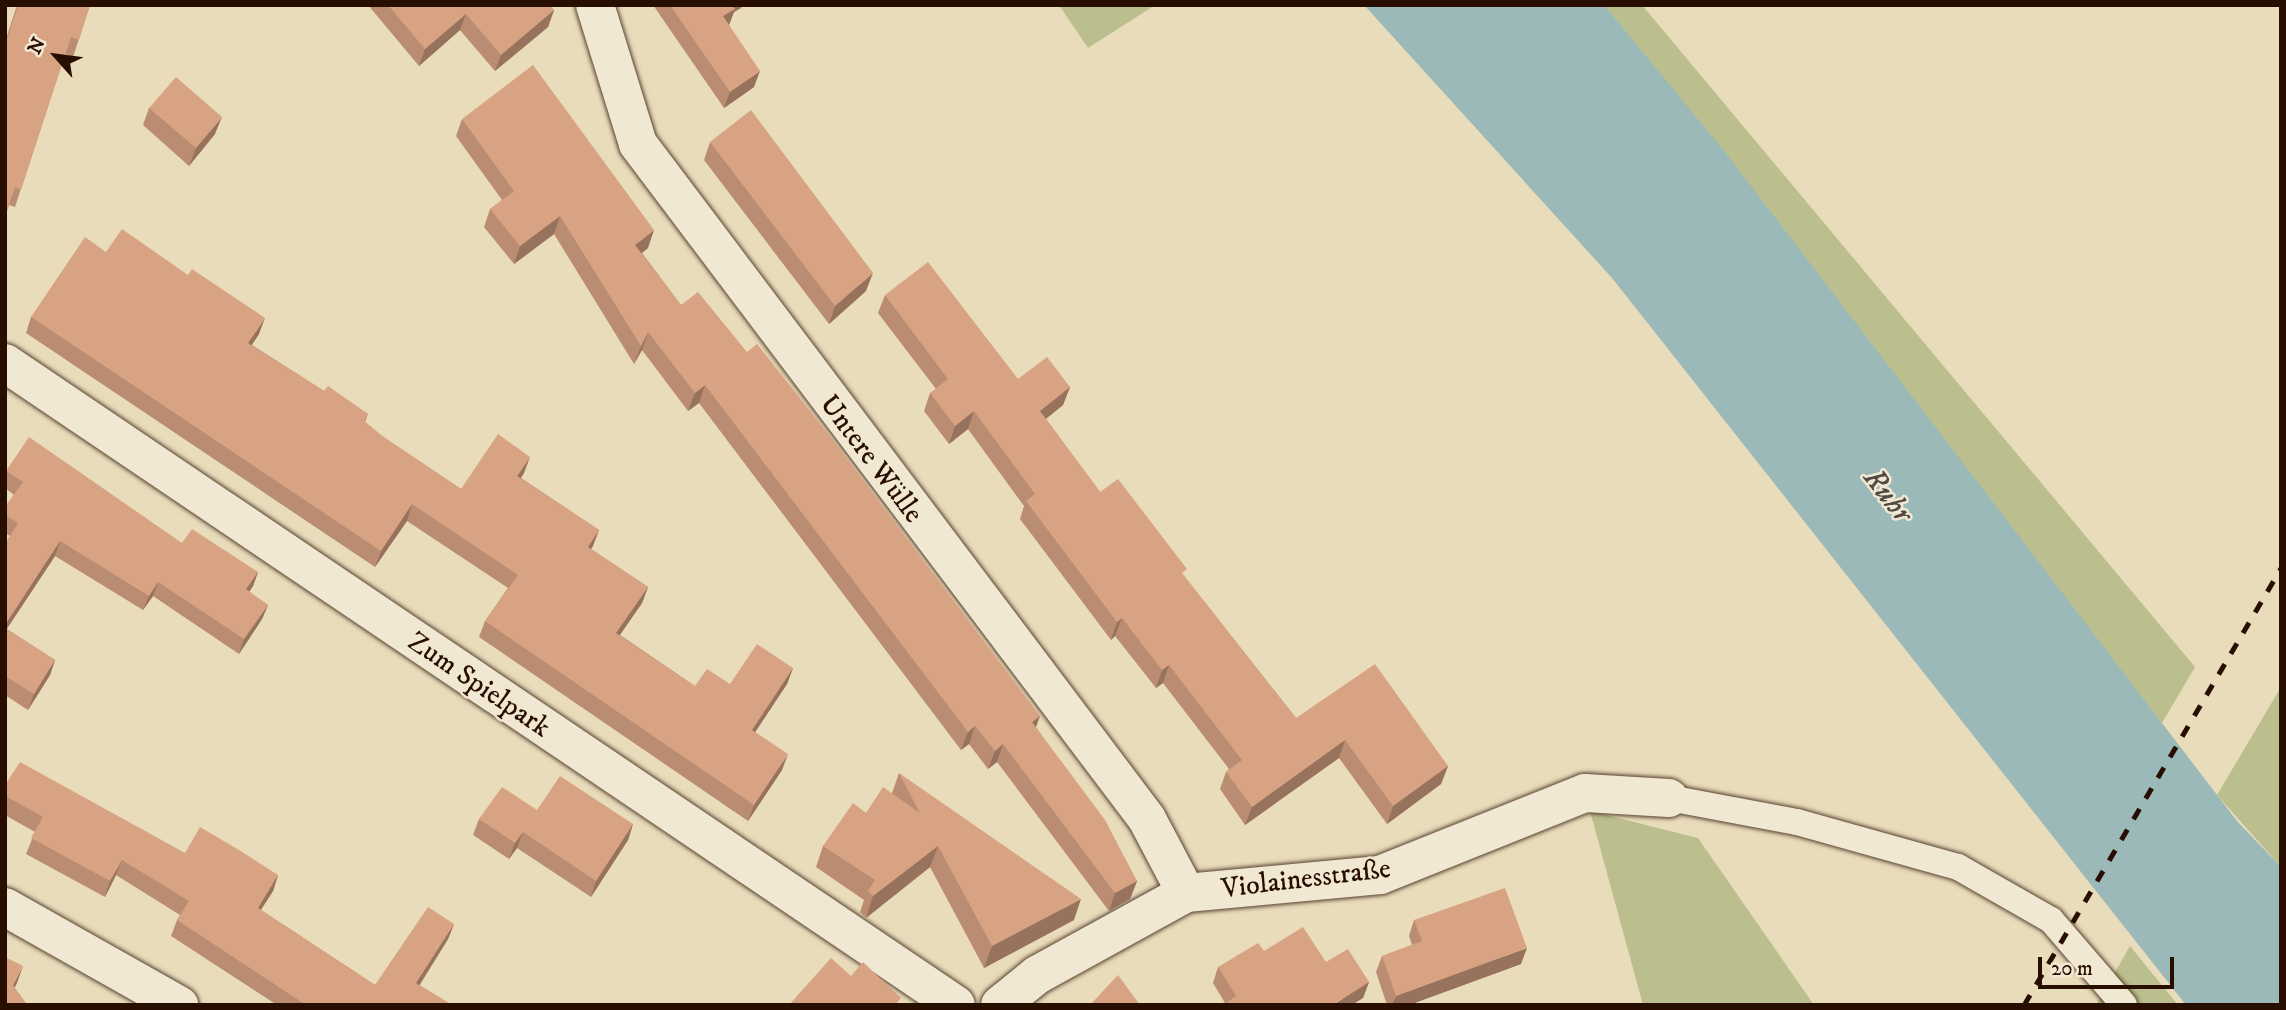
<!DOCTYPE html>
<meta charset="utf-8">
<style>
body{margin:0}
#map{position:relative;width:2286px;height:1010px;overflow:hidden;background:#e9dcbb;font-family:"IM FELL DW Pica",serif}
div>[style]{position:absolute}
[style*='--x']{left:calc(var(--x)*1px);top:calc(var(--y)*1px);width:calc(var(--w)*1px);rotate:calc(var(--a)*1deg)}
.green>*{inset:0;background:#bbbf8d}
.water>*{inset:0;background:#9cb9ba}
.roads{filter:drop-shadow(0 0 2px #584230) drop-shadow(0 0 2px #584230)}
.lane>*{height:26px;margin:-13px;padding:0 13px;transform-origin:13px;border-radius:13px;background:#f1e8d3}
.street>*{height:38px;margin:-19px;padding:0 19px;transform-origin:19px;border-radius:19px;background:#f1e8d3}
.rail>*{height:5px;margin-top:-2.5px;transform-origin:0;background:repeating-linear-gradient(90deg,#280e01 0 12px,transparent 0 24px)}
.wall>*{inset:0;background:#ba8c71}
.shaded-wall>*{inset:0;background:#97725c}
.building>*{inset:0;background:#d8a383}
span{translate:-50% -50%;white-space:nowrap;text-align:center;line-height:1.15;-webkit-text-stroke:5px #f1e8d3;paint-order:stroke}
.street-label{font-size:28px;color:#280e01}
.water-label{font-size:30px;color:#514a42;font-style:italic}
.frame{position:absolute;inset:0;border:7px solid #280e01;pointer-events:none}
.north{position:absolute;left:21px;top:21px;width:70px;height:70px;-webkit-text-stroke:5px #f1e8d3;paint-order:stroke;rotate:298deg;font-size:19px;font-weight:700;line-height:28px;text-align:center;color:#280e01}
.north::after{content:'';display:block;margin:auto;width:24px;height:32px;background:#280e01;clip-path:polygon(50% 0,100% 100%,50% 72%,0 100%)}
.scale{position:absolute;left:2038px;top:957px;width:136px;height:32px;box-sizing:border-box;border:4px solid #280e01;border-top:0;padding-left:9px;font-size:21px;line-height:24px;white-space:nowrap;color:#280e01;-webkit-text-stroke:5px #f1e8d3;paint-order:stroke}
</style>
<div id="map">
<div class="green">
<div style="clip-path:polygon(1059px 5px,1151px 5px,1152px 7px,1088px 48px)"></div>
<div style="clip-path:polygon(1604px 5px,1642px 5px,2195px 667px,2162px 723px)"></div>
<div style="clip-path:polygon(2281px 687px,2281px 867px,2217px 795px)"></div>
<div style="clip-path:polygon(1590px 811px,1698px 838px,1814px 1005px,1643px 1005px)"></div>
<div style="clip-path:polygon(2130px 946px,2178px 1005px,2096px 1005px)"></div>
</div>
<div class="water">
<div style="clip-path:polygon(1364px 5px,1604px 5px,1725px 152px,2237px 821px,2281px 867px,2281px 1005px,2186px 1005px,1612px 278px)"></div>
</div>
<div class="roads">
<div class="lane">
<div style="--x:1669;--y:798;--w:130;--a:10.6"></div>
<div style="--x:1797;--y:822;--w:167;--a:15.6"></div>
<div style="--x:1958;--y:867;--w:107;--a:29.7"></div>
<div style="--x:2051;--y:920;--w:112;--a:49.3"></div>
</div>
<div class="street">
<div style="--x:595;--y:5;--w:145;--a:72.8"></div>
<div style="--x:638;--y:144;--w:845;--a:52.98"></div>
<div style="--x:1147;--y:819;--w:84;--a:62.2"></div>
<div style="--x:5;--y:363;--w:1147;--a:34.02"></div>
<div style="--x:5;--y:907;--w:200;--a:29.4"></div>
<div style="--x:1000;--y:1005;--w:48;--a:-39"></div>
<div style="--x:1037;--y:975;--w:170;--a:-28.8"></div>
<div style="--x:1186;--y:893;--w:195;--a:-5.3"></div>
<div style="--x:1380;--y:875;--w:221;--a:-21.8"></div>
<div style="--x:1585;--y:793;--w:84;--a:3.4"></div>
</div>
</div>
<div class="rail">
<div style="--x:2024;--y:1005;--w:507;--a:-59.54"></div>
</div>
<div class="wall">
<div style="clip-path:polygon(17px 5px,90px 5px,73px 57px,65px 54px,15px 207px,9px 205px,5px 217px,5px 42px)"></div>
<div style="clip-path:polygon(368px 5px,550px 5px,554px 10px,548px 27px,495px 71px,460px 30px,419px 66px)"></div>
<div style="clip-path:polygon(653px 5px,742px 5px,741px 8px,734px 12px,729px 25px,754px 87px,724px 108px)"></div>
<div style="clip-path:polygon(149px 108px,215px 134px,189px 166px,143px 125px)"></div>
<div style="clip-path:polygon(462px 119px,648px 248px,642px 253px,681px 305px,1040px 716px,1036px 727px,1137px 881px,1130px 899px,1109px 911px,997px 762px,988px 769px,969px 744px,961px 750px,699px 403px,688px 411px,642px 350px,634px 364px,554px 234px,514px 264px,484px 227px,490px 209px,502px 200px,456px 136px)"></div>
<div style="clip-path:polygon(710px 142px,866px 291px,829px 324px,704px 160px)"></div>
<div style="clip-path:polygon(106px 252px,259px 334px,252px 345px,324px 391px,368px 414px,365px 422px,382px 436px,461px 489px,524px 473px,521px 478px,599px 530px,591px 549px,648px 587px,642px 603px,620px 635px,695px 686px,730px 684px,793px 668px,787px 684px,755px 732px,782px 770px,748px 821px,479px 637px,485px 621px,508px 588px,407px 521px,375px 567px,26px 333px,31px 317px)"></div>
<div style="clip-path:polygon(885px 295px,1018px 379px,1070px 387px,1063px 405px,1046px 419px,1100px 492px,1184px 576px,1296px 718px,1448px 766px,1441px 784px,1387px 824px,1339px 758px,1245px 825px,1220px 789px,1226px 772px,1229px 769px,1163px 683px,1156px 688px,1115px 636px,1111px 640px,1020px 519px,1024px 506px,968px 429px,949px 444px,924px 411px,930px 393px,936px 389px,878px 313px)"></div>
<div style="clip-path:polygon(6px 471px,182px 543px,258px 572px,253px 586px,249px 592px,268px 605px,262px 619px,239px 654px,153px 596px,143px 610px,55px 556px,7px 629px,55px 660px,50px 675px,28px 710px,5px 695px,5px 544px,10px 536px,5px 533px,5px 507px,14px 495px,5px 488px,5px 474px)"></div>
<div style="clip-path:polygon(899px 773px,1074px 920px,984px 968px,930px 867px,866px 918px,860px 912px,864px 900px,816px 867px,823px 846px,892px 793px)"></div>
<div style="clip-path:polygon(5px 785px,185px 853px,278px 875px,273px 891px,261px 910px,375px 985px,454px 924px,448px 939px,419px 985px,452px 1005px,277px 1005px,171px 936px,177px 920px,180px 915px,116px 875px,105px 897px,26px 854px,35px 832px,5px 815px)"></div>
<div style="clip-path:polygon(537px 810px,633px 824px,628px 840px,591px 897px,517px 848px,509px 859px,473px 835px,479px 819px)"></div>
<div style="clip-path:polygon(1414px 920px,1521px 964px,1409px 1005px,1387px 1005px,1376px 972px,1382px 956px,1412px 945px,1409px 936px)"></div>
<div style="clip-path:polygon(1264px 951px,1326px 962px,1369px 982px,1363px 998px,1225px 1003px,1213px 983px,1218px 967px)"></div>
</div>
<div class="shaded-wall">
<div style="clip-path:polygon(729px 5px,742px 5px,741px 8px,734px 12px,729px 25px,717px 32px,723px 16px)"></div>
<div style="clip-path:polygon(554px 10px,548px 27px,495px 71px,501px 55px)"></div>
<div style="clip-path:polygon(466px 14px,460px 30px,419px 66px,425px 49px)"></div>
<div style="clip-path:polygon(760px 71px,754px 87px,724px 108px,730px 92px)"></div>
<div style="clip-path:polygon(222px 117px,215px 134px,189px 166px,196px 148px)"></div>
<div style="clip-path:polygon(560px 216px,554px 234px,514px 264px,520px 246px)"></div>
<div style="clip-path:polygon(654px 230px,648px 248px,629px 263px,635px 245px)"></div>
<div style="clip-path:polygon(873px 273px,866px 291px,829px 324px,835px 306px)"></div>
<div style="clip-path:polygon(265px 318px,259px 334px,242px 359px,248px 343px)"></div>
<div style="clip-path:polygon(648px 332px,642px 350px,634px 364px,641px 346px)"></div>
<div style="clip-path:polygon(705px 385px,699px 403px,688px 411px,695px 393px)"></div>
<div style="clip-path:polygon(1070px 387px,1063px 405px,1033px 429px,1040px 411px)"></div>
<div style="clip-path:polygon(974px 411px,968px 429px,949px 444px,955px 426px)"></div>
<div style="clip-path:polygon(530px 457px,524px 473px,511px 492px,517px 476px)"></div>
<div style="clip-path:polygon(412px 504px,407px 521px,375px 567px,381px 551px)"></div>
<div style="clip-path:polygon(599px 530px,593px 546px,582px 563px,588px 547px)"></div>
<div style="clip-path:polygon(60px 541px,55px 556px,5px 631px,5px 625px)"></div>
<div style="clip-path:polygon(258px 572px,253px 586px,241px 604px,246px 589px)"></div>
<div style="clip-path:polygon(158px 582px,153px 596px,143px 610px,149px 596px)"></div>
<div style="clip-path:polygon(648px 587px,642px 603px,610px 649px,616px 633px)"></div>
<div style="clip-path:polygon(268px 605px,262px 619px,239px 654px,244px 639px)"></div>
<div style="clip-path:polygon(1122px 618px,1115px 636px,1111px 640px,1117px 622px)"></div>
<div style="clip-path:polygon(55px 660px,50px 675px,28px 710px,34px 694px)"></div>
<div style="clip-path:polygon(1169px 665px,1163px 683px,1156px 688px,1162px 670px)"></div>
<div style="clip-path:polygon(793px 668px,787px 684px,746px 746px,752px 730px)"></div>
<div style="clip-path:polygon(1040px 716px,1033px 734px,1032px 722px)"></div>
<div style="clip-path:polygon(975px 726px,969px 744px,961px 750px,968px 732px)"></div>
<div style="clip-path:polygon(1345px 740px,1339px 758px,1245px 825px,1252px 807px)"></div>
<div style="clip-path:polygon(1003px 744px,997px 762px,988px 769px,995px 751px)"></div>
<div style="clip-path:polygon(788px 754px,782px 770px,748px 821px,754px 805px)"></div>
<div style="clip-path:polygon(1448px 766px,1441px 784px,1387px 824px,1393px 806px)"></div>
<div style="clip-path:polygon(633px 824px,628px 840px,591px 897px,596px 881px)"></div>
<div style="clip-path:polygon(523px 832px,517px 848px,509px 859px,515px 843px)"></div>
<div style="clip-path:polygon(938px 846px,930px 867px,866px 918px,873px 896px)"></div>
<div style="clip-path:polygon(122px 860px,116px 875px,105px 897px,110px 881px)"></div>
<div style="clip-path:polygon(278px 875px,273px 891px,252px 923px,258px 908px)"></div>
<div style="clip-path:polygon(1137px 881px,1130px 899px,1109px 911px,1115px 893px)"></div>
<div style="clip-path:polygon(1081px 899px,1074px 920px,984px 968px,992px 946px)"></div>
<div style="clip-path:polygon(454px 924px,448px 939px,411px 999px,416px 983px)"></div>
<div style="clip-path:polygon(1527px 948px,1521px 964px,1409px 1005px,1392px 1005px,1396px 996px)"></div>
<div style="clip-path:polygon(23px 966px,17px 983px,7px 1003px,13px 985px)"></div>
<div style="clip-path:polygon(1369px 982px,1363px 998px,1352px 1005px,1333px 1005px)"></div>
</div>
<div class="building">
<div style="clip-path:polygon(18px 5px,90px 5px,79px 40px,71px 37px,21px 190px,15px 187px,5px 217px,5px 45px)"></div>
<div style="clip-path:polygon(388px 5px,550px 5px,554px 10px,501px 55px,466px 14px,425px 49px)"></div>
<div style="clip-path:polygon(670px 5px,732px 5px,735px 9px,723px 16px,760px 71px,730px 92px)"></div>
<div style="clip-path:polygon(533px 65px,654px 230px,635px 245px,681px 305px,698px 292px,747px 352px,757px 344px,833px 440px,1040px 716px,1032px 722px,1105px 820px,1137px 881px,1115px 893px,1003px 744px,995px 751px,975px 726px,968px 732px,705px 385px,695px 393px,648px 332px,641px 346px,560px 216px,520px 246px,490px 209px,514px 191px,462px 119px)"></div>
<div style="clip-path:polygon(176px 77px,222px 117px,196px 148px,149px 108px)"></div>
<div style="clip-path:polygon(751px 110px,873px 273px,835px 306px,710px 142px)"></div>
<div style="clip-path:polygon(122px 229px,188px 275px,192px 269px,265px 318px,248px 343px,324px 391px,328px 386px,368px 414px,364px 421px,382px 436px,461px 489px,498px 434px,530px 457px,517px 476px,599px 530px,588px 547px,648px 587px,616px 633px,695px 686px,707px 669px,730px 684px,757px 644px,793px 668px,752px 730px,788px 754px,754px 805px,485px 621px,518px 575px,412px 504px,381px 551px,31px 317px,85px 237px,106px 252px)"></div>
<div style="clip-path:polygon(928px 262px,1018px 379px,1047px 357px,1070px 387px,1040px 411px,1100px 492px,1118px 479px,1187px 569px,1182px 573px,1296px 718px,1375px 664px,1448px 766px,1393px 806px,1345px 740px,1252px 807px,1226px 772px,1242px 760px,1169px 665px,1162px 670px,1122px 618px,1117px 622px,1026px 501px,1035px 494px,974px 411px,955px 426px,930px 393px,948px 379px,885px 295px)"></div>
<div style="clip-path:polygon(29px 437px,182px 543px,192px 529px,258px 572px,246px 589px,268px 605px,244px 639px,158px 582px,149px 596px,60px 541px,5px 625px,5px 544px,18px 523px,5px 515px,5px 507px,23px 482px,6px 471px)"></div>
<div style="clip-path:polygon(5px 628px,55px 660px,34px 694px,5px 676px)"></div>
<div style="clip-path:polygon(20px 762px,185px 853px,200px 827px,239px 850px,278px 875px,258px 908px,375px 985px,428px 907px,454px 924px,416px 983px,452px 1005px,306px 1005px,177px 920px,189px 901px,122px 860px,110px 881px,31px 838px,43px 817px,5px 796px,5px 785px)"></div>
<div style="clip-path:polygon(899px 773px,1081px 899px,992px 946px,938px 846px,873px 896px,868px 891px,875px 880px,823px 846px,853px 803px,866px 813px,883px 787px,920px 813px)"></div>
<div style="clip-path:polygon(560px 776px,633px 824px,596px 881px,523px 832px,515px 843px,479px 819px,502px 787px,537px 810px)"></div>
<div style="clip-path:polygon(1505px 888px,1527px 948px,1396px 996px,1382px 956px,1422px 941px,1414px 920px)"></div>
<div style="clip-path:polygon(1303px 927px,1326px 962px,1348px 949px,1369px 982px,1333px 1005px,1223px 1005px,1236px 996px,1218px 967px,1258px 943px,1264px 951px)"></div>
<div style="clip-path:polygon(5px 957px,23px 966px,13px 985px,26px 1003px,21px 1005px,5px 1005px)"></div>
<div style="clip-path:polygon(831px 958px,851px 976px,863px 962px,901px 998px,895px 1005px,789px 1005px)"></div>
<div style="clip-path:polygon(1118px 975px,1140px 1005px,1090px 1005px)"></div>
</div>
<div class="street-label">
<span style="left:871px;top:459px;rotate:53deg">Untere Wülle</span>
<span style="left:479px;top:685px;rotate:34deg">Zum Spielpark</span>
<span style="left:1306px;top:879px;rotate:-7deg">Violainesstraße</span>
</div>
<div class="water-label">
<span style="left:1887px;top:496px;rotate:52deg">Ruhr</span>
</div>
<div class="frame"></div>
<div class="north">N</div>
<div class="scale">20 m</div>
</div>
